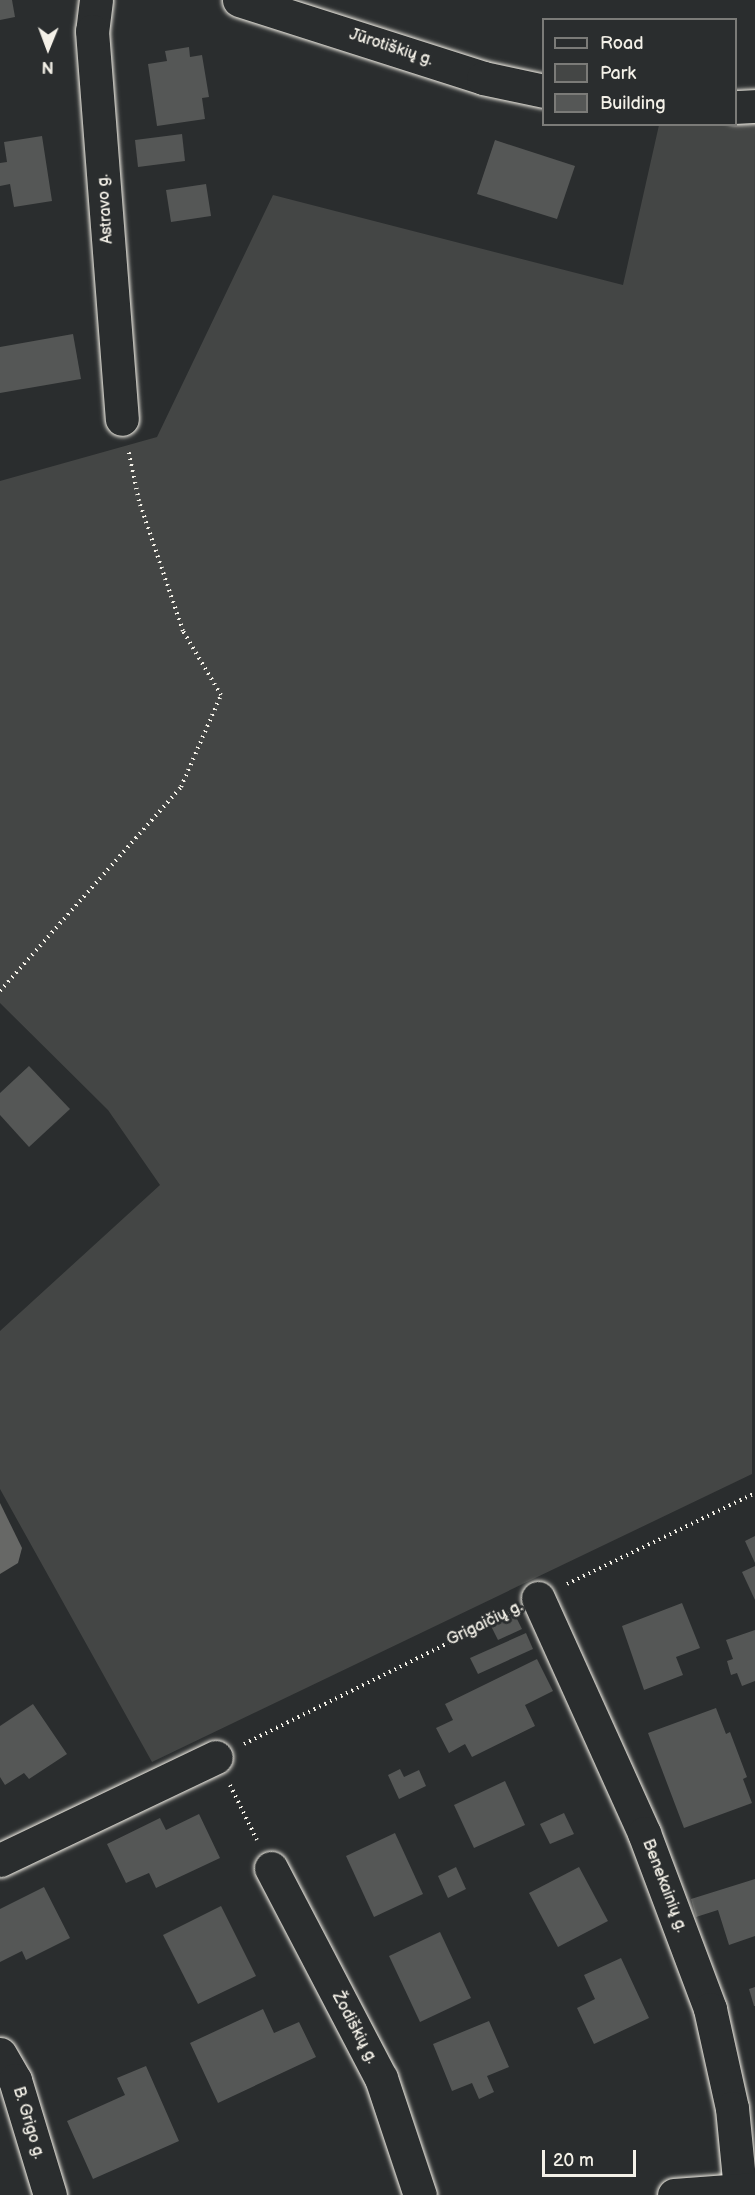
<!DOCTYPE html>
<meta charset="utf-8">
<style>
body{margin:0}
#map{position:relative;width:755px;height:2195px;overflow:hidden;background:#2a2d2e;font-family:"Balsamiq Sans",sans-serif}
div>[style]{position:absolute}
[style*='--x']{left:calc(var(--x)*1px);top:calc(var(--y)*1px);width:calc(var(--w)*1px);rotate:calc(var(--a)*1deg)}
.green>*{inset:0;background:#444645}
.water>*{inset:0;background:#676866}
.building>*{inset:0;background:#555756}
.path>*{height:4px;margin-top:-2px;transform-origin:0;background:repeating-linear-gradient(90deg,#f4f1e8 0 1.5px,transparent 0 6px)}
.roads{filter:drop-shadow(0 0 2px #f4f1e8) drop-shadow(0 0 2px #f4f1e8)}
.minor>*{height:33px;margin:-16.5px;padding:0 16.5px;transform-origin:16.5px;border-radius:16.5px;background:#2a2d2e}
span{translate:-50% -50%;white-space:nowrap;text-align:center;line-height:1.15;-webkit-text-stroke:6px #2a2d2e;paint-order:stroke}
.street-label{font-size:16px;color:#f4f1e8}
.legend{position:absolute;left:542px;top:18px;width:195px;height:108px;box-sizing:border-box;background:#2a2d2e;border:2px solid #7b7b78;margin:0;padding:8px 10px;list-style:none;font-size:18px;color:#f4f1e8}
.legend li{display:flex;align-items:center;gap:12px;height:30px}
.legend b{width:30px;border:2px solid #7b7b78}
.north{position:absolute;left:18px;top:18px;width:60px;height:60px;-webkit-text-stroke:4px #2a2d2e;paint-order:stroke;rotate:181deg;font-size:16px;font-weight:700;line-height:24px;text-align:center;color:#f4f1e8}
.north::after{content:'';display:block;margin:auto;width:21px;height:27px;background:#f4f1e8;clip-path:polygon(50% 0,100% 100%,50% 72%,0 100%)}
.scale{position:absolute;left:542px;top:2150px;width:94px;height:27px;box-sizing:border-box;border:3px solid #f4f1e8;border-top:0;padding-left:8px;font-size:18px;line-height:21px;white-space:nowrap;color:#f4f1e8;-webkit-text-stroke:4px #2a2d2e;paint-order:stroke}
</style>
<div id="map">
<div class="green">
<div style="clip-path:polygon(755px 122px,752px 1474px,152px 1762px,0 1489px,0 1331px,160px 1185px,108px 1110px,0 1003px,0 481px,157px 437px,273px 195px,623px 285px,659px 125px)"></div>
</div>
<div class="water">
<div style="clip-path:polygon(0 1503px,22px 1548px,18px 1563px,0 1574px)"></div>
</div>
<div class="building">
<div style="clip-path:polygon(0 0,12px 0,15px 17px,0 20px)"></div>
<div style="clip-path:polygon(189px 47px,190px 57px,202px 55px,209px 97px,202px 98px,205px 119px,157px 126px,148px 64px,167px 61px,165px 51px)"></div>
<div style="clip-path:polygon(182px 134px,185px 161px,138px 167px,135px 140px)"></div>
<div style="clip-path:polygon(42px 136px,52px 201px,14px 207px,10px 184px,0 186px,0 163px,7px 162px,4px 142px)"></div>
<div style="clip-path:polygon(495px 140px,575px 166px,557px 219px,477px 194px)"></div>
<div style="clip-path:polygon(206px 184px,211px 216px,171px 222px,166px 190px)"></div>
<div style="clip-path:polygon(73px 334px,81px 379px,0 393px,0 347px)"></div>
<div style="clip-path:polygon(29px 1066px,70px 1109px,29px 1147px,0 1115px,0 1093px)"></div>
<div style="clip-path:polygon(755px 1536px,755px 1563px,745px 1541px)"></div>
<div style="clip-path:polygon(755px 1566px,755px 1600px,742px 1572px)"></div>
<div style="clip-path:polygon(682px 1603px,700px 1648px,676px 1657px,683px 1675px,644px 1690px,622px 1626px)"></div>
<div style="clip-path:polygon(515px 1615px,522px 1629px,498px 1640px,491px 1626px)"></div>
<div style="clip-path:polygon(755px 1630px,755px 1681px,742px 1686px,737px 1673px,731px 1675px,727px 1661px,733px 1659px,726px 1640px)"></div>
<div style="clip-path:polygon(526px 1633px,533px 1649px,478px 1674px,470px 1658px)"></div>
<div style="clip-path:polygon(537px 1659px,553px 1691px,525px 1705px,535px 1726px,472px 1757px,465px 1744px,449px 1753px,436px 1728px,453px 1720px,445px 1704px)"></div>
<div style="clip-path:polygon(33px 1704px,67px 1754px,29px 1779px,24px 1773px,5px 1785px,0 1777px,0 1726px)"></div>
<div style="clip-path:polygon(716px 1708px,726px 1734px,730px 1732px,747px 1777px,743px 1779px,752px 1803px,684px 1828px,648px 1733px)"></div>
<div style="clip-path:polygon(400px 1769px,404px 1777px,419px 1770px,426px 1786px,399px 1799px,388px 1775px)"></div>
<div style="clip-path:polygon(505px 1781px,525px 1825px,474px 1848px,454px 1805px)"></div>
<div style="clip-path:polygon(564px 1813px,574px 1834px,550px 1844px,540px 1824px)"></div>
<div style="clip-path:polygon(199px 1814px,220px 1858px,156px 1888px,149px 1873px,126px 1883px,107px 1844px,160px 1818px,166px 1830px)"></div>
<div style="clip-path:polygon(395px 1833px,423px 1894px,374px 1917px,346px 1856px)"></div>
<div style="clip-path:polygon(456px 1867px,466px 1889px,448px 1898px,438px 1876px)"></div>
<div style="clip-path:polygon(579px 1867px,608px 1921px,558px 1947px,529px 1893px)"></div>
<div style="clip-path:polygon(755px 1879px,755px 1936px,729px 1945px,718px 1910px,696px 1917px,691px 1899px)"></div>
<div style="clip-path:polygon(44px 1887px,70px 1938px,26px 1960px,22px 1951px,0 1962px,0 1909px)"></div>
<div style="clip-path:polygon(221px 1906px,256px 1976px,198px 2004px,163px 1935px)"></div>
<div style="clip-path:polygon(440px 1932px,471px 1998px,420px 2022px,389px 1956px)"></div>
<div style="clip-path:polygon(621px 1958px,649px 2018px,594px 2044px,577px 2008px,595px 1999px,584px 1975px)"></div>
<div style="clip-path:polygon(755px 1987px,755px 2006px,754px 2006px,749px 1989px)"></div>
<div style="clip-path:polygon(263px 2009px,274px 2033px,299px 2022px,316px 2057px,218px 2103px,190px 2043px)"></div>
<div style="clip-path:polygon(489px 2021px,509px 2067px,487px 2076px,494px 2092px,479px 2099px,472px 2083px,452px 2091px,433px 2044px)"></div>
<div style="clip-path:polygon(146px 2066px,179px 2141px,93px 2179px,67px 2121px,125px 2095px,117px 2078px)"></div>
</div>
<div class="path">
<div style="--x:0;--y:991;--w:273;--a:-48.4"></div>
<div style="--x:181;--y:787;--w:100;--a:-66.5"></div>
<div style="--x:221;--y:695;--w:74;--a:-120.7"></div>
<div style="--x:183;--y:631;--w:137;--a:-108.7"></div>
<div style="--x:139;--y:501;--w:53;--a:-101.9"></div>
<div style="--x:567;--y:1584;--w:209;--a:-25.8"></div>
<div style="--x:244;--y:1744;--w:296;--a:-26.3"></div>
<div style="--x:230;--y:1785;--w:61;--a:63.9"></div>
</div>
<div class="roads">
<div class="minor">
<div style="--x:96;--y:0;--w:31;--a:97"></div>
<div style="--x:92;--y:31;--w:389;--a:85.6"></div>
<div style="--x:239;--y:0;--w:256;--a:17.7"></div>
<div style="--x:483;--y:78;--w:62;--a:12"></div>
<div style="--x:736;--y:107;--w:19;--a:-3"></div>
<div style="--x:538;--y:1598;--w:258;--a:65.7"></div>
<div style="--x:644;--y:1833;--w:188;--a:69.4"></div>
<div style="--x:710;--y:2009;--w:101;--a:77.5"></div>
<div style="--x:732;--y:2108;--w:82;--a:84.4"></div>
<div style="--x:0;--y:1860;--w:239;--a:-25.5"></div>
<div style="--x:271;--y:1868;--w:237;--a:62.4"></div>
<div style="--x:381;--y:2078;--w:123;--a:71.6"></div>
<div style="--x:0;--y:2054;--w:30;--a:60"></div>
<div style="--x:15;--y:2080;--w:120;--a:73.1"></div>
<div style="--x:674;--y:2195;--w:81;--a:-4.2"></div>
</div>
</div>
<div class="street-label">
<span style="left:391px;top:48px;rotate:18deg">Jūrotiškių g.</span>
<span style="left:106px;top:209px;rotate:-94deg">Astravo g.</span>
<span style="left:485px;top:1624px;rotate:-26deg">Grigaičių g.</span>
<span style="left:664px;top:1886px;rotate:69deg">Benekainių g.</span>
<span style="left:354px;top:2028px;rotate:62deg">Žodiškių g.</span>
<span style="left:28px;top:2123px;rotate:73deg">B. Grigo g.</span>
</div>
<ul class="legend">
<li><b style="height:8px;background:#2a2d2e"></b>Road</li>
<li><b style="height:16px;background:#444645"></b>Park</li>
<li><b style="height:16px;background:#555756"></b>Building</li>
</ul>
<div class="north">N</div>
<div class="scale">20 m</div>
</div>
